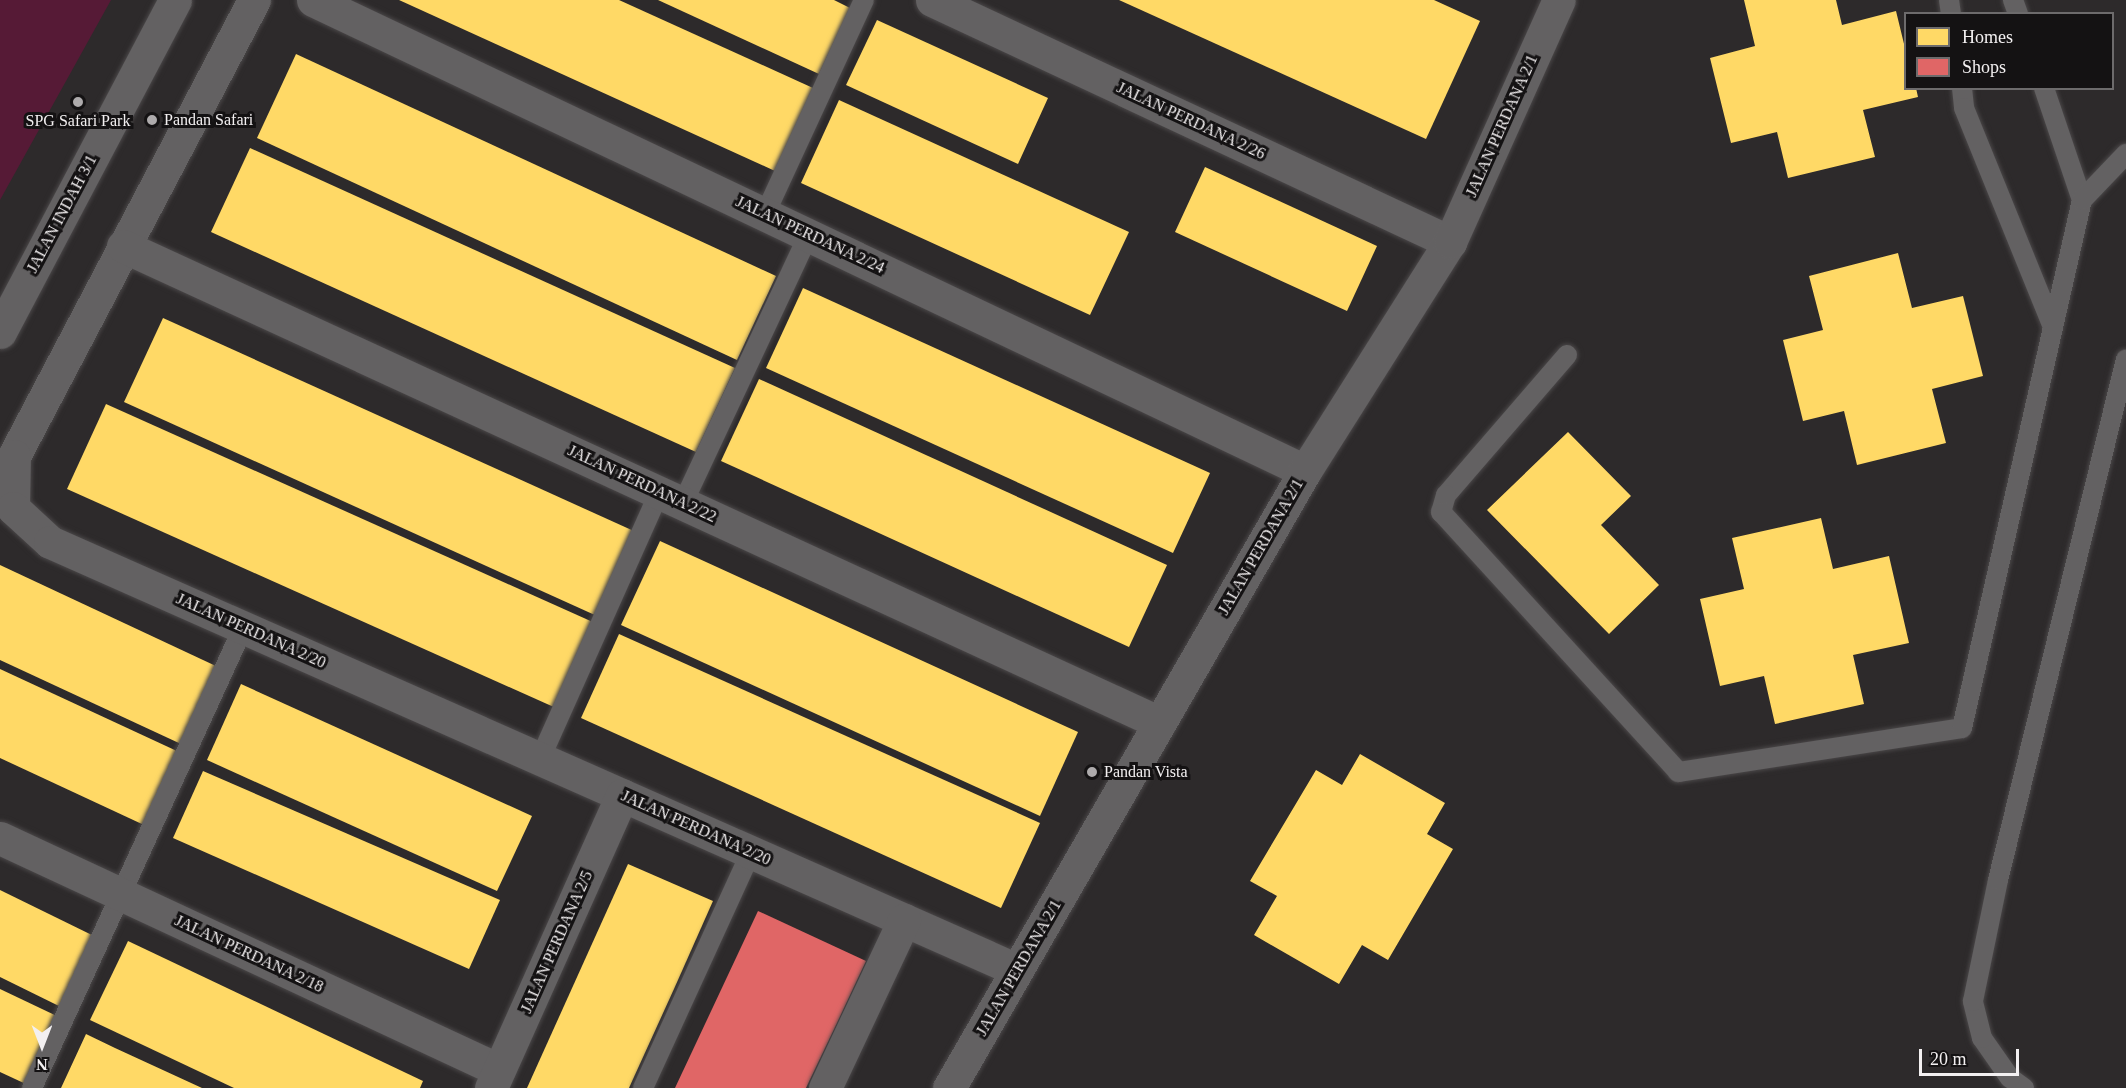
<!DOCTYPE html>
<style>
body{margin:0}
#map{position:relative;width:2126px;height:1088px;overflow:hidden;background:#2d2a2b;font-family:Georgia,serif}
div>[style]{position:absolute}
[style*='--x']{left:calc(var(--x)*1px);top:calc(var(--y)*1px);width:calc(var(--w)*1px);rotate:calc(var(--a)*1deg)}
.green>*{inset:0;background:#561a36}
.homes>*{inset:0;background:#ffd966}
.shops>*{inset:0;background:#e06666}
.roads{filter:drop-shadow(0 0 2px #4a4748) drop-shadow(0 0 2px #4a4748)}
.service>*{height:20px;margin:-10px;padding:0 10px;transform-origin:10px;border-radius:10px;background:#636162}
.minor>*{height:33px;margin:-16.5px;padding:0 16.5px;transform-origin:16.5px;border-radius:16.5px;background:#636162}
.tertiary>*{height:33px;margin:-16.5px;padding:0 16.5px;transform-origin:16.5px;border-radius:16.5px;background:#636162}
.dots>*{width:16px;height:16px;translate:-50% -50%;box-sizing:border-box;border:3px solid #141213;border-radius:50%}
span{translate:-50% -50%;white-space:nowrap;text-align:center;line-height:1.15;-webkit-text-stroke:6px #141213;paint-order:stroke}
.poi-label{font-size:16px;color:#f3f0f1}
.left{translate:0 -50%;text-align:left}
.street-label{font-size:16px;color:#f3f0f1}
.legend{position:absolute;left:1904px;top:12px;width:210px;height:78px;box-sizing:border-box;background:#141213;border:2px solid #6d6b6c;margin:0;padding:8px 10px;list-style:none;font-size:18px;color:#f3f0f1}
.legend li{display:flex;align-items:center;gap:12px;height:30px}
.legend b{width:30px;border:2px solid #6d6b6c}
.north{position:absolute;left:12px;top:1016px;width:60px;height:60px;-webkit-text-stroke:4px #141213;paint-order:stroke;rotate:180deg;font-size:16px;font-weight:700;line-height:24px;text-align:center;color:#f3f0f1}
.north::after{content:'';display:block;margin:auto;width:21px;height:27px;background:#f3f0f1;clip-path:polygon(50% 0,100% 100%,50% 72%,0 100%)}
.scale{position:absolute;left:1919px;top:1049px;width:100px;height:27px;box-sizing:border-box;border:3px solid #f3f0f1;border-top:0;padding-left:8px;font-size:18px;line-height:21px;white-space:nowrap;color:#f3f0f1;-webkit-text-stroke:4px #141213;paint-order:stroke}
</style>
<div id="map">
<div class="green">
<div style="clip-path:polygon(0 0,111px 0,0 200px)"></div>
</div>
<div class="homes">
<div style="clip-path:polygon(399px 0,619px 0,813px 88px,775px 171px)"></div>
<div style="clip-path:polygon(658px 0,834px 0,850px 8px,819px 74px)"></div>
<div style="clip-path:polygon(1119px 0,1434px 0,1480px 21px,1426px 139px)"></div>
<div style="clip-path:polygon(1744px 0,1836px 0,1842px 25px,1896px 11px,1905px 48px,1905px 88px,1916px 88px,1918px 97px,1863px 110px,1875px 157px,1788px 178px,1777px 132px,1731px 143px,1710px 58px,1755px 46px)"></div>
<div style="clip-path:polygon(877px 20px,1048px 98px,1018px 164px,846px 85px)"></div>
<div style="clip-path:polygon(296px 54px,776px 276px,737px 360px,257px 138px)"></div>
<div style="clip-path:polygon(839px 100px,1129px 232px,1090px 315px,801px 183px)"></div>
<div style="clip-path:polygon(250px 148px,735px 368px,696px 452px,211px 232px)"></div>
<div style="clip-path:polygon(1205px 167px,1377px 246px,1347px 311px,1175px 232px)"></div>
<div style="clip-path:polygon(1898px 253px,1912px 308px,1963px 296px,1983px 376px,1932px 389px,1946px 443px,1857px 465px,1844px 411px,1803px 421px,1783px 340px,1823px 330px,1809px 276px)"></div>
<div style="clip-path:polygon(803px 288px,1210px 473px,1173px 553px,766px 368px)"></div>
<div style="clip-path:polygon(163px 318px,636px 532px,597px 616px,124px 402px)"></div>
<div style="clip-path:polygon(759px 379px,1167px 565px,1129px 647px,721px 461px)"></div>
<div style="clip-path:polygon(106px 404px,595px 623px,556px 708px,67px 489px)"></div>
<div style="clip-path:polygon(1568px 432px,1631px 496px,1601px 525px,1659px 585px,1609px 634px,1487px 510px)"></div>
<div style="clip-path:polygon(1821px 518px,1833px 569px,1889px 556px,1909px 643px,1853px 655px,1864px 704px,1775px 724px,1764px 676px,1720px 686px,1700px 599px,1744px 589px,1732px 538px)"></div>
<div style="clip-path:polygon(660px 541px,1078px 732px,1040px 816px,621px 625px)"></div>
<div style="clip-path:polygon(0 565px,218px 667px,181px 744px,0 660px)"></div>
<div style="clip-path:polygon(619px 634px,1040px 823px,1001px 908px,581px 718px)"></div>
<div style="clip-path:polygon(0 669px,179px 752px,144px 825px,0 758px)"></div>
<div style="clip-path:polygon(241px 684px,532px 816px,497px 891px,207px 760px)"></div>
<div style="clip-path:polygon(1360px 754px,1445px 803px,1427px 834px,1453px 849px,1388px 960px,1362px 945px,1339px 984px,1254px 935px,1277px 896px,1250px 881px,1316px 770px,1342px 785px)"></div>
<div style="clip-path:polygon(203px 771px,500px 900px,469px 969px,173px 838px)"></div>
<div style="clip-path:polygon(628px 864px,713px 901px,674px 989px,629px 1088px,527px 1088px)"></div>
<div style="clip-path:polygon(0 890px,98px 938px,63px 1008px,0 977px)"></div>
<div style="clip-path:polygon(128px 941px,423px 1081px,420px 1088px,234px 1088px,90px 1020px)"></div>
<div style="clip-path:polygon(0 989px,61px 1018px,28px 1085px,0 1072px)"></div>
<div style="clip-path:polygon(86px 1034px,115px 1048px,202px 1088px,61px 1088px)"></div>
</div>
<div class="shops">
<div style="clip-path:polygon(758px 911px,866px 961px,836px 1025px,806px 1088px,675px 1088px)"></div>
</div>
<div class="roads">
<div class="service">
<div style="--x:1949;--y:0;--w:14;--a:82"></div>
<div style="--x:2013;--y:0;--w:15;--a:70"></div>
<div style="--x:1962;--y:88;--w:20;--a:84"></div>
<div style="--x:1964;--y:108;--w:236;--a:67.9"></div>
<div style="--x:2044;--y:88;--w:118;--a:71.3"></div>
<div style="--x:765;--y:214;--w:236;--a:-65.2"></div>
<div style="--x:1567;--y:355;--w:185;--a:130.8"></div>
<div style="--x:1446;--y:495;--w:18;--a:106"></div>
<div style="--x:1441;--y:512;--w:352;--a:47.6"></div>
<div style="--x:1678;--y:772;--w:287;--a:-8.8"></div>
<div style="--x:1962;--y:728;--w:541;--a:-77.2"></div>
<div style="--x:2082;--y:200;--w:64;--a:-46.3"></div>
<div style="--x:683;--y:503;--w:297;--a:-64.9"></div>
<div style="--x:540;--y:759;--w:291;--a:-65.9"></div>
<div style="--x:32;--y:1088;--w:506;--a:-65.36"></div>
<div style="--x:643;--y:1088;--w:260;--a:-65.4"></div>
<div style="--x:2024;--y:1088;--w:17;--a:-144"></div>
<div style="--x:2010;--y:1078;--w:49;--a:-125"></div>
<div style="--x:1982;--y:1038;--w:38;--a:-104"></div>
<div style="--x:1973;--y:1001;--w:124;--a:-78.3"></div>
<div style="--x:1998;--y:880;--w:536;--a:-76.2"></div>
</div>
<div class="minor">
<div style="--x:254;--y:0;--w:515;--a:117.76"></div>
<div style="--x:14;--y:456;--w:52;--a:91.1"></div>
<div style="--x:13;--y:508;--w:50;--a:42.6"></div>
<div style="--x:50;--y:542;--w:1057;--a:23.87"></div>
<div style="--x:313;--y:0;--w:1098;--a:25.4"></div>
<div style="--x:932;--y:0;--w:572;--a:25.04"></div>
<div style="--x:123;--y:246;--w:1141;--a:24.7"></div>
<div style="--x:0;--y:838;--w:550;--a:24.94"></div>
<div style="--x:491;--y:1088;--w:321;--a:-65.9"></div>
<div style="--x:825;--y:1088;--w:186;--a:-64.8"></div>
<div style="--x:949;--y:1088;--w:712;--a:-60.02"></div>
<div style="--x:1305;--y:471;--w:271;--a:-57.7"></div>
<div style="--x:1450;--y:242;--w:265;--a:-65.8"></div>
</div>
<div class="tertiary">
<div style="--x:0;--y:332;--w:375;--a:-62.2"></div>
</div>
</div>
<div class="dots">
<div style="left:78px;top:102px;background:#aeabac"></div>
<div style="left:152px;top:120px;background:#aeabac"></div>
<div style="left:1092px;top:772px;background:#aeabac"></div>
</div>
<div class="poi-label">
<span class="left" style="left:164px;top:120px">Pandan Safari</span>
<span style="left:78px;top:121px">SPG Safari Park</span>
<span class="left" style="left:1104px;top:772px">Pandan Vista</span>
</div>
<div class="street-label">
<span style="left:1191px;top:121px;rotate:25deg">JALAN PERDANA 2/26</span>
<span style="left:1502px;top:126px;rotate:-66deg">JALAN PERDANA 2/1</span>
<span style="left:62px;top:214px;rotate:-62deg">JALAN INDAH 3/1</span>
<span style="left:810px;top:235px;rotate:25deg">JALAN PERDANA 2/24</span>
<span style="left:642px;top:484px;rotate:25deg">JALAN PERDANA 2/22</span>
<span style="left:1261px;top:547px;rotate:-60deg">JALAN PERDANA 2/1</span>
<span style="left:251px;top:631px;rotate:24deg">JALAN PERDANA 2/20</span>
<span style="left:696px;top:828px;rotate:24deg">JALAN PERDANA 2/20</span>
<span style="left:557px;top:942px;rotate:-66deg">JALAN PERDANA 2/5</span>
<span style="left:249px;top:954px;rotate:25deg">JALAN PERDANA 2/18</span>
<span style="left:1019px;top:968px;rotate:-60deg">JALAN PERDANA 2/1</span>
</div>
<ul class="legend">
<li><b style="height:16px;background:#ffd966"></b>Homes</li>
<li><b style="height:16px;background:#e06666"></b>Shops</li>
</ul>
<div class="north">N</div>
<div class="scale">20 m</div>
</div>
